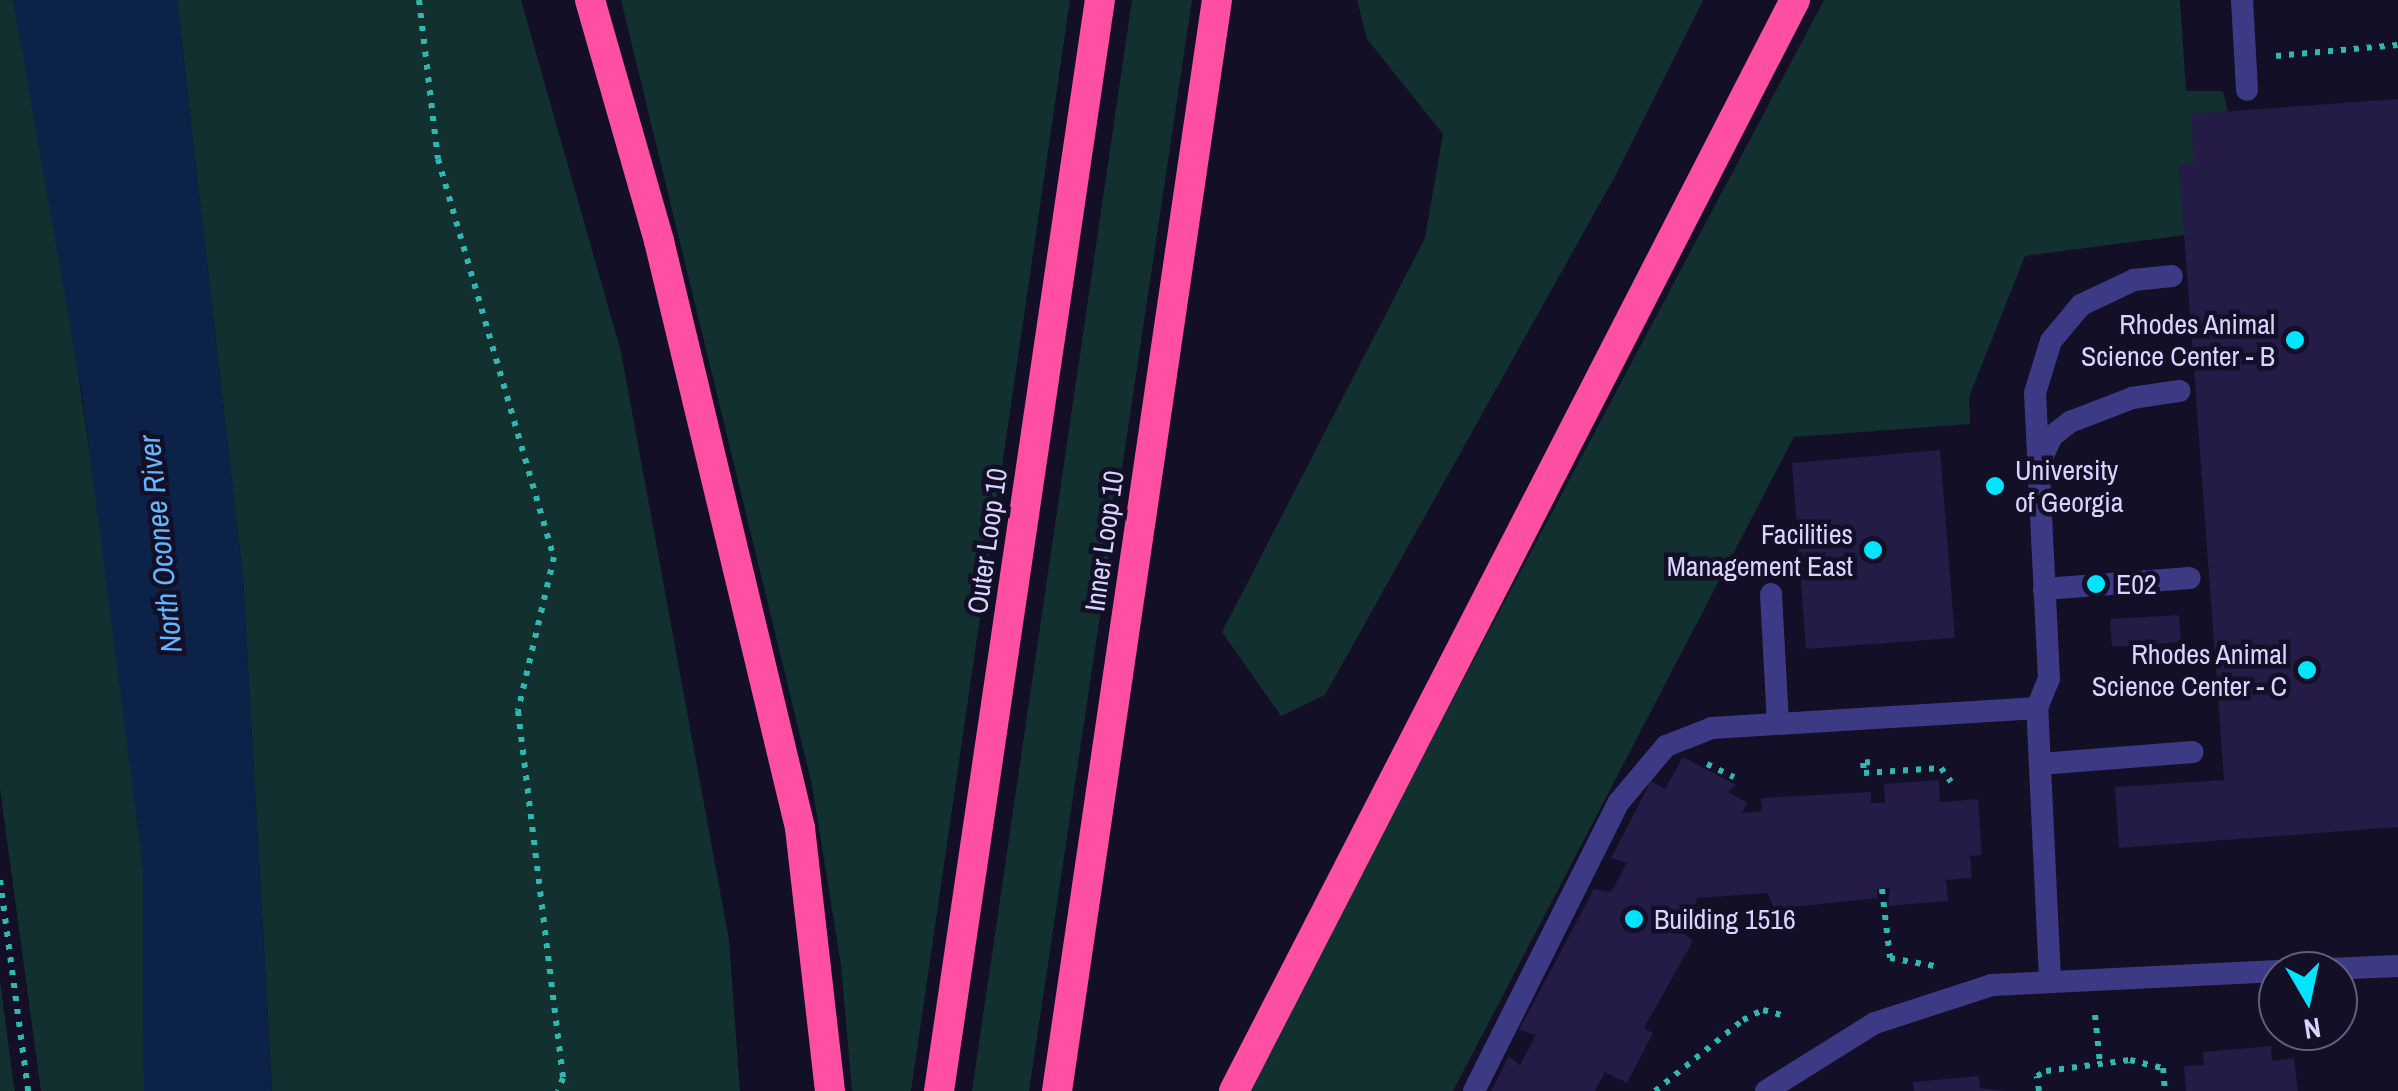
<!DOCTYPE html>
<style>
body{margin:0}
#map{position:relative;width:2398px;height:1091px;overflow:hidden;background:#130f26;font-family:"Archivo Narrow",sans-serif}
div>[style]{position:absolute}
[style*='--x']{left:calc(var(--x)*1px);top:calc(var(--y)*1px);width:calc(var(--w)*1px);rotate:calc(var(--a)*1deg)}
.green>*{inset:0;background:#12302f}
.water>*{inset:0;background:#0c2248}
.building>*{inset:0;background:#241b47}
.path>*{height:6px;margin-top:-3px;transform-origin:0;background:repeating-linear-gradient(90deg,#2fb8b0 0 5px,transparent 0 13px)}
.service>*{height:22px;margin:-11px;padding:0 11px;transform-origin:11px;border-radius:11px;background:#3d3a85}
.motorway>*{height:30px;margin:-15px;padding:0 15px;transform-origin:15px;border-radius:15px;background:#ff4fa3}
.dots>*{width:28px;height:28px;translate:-50% -50%;box-sizing:border-box;border:5px solid #130f26;border-radius:50%}
span{translate:-50% -50%;white-space:nowrap;text-align:center;line-height:1.15;-webkit-text-stroke:9px #130f26;paint-order:stroke}
.poi-label{font-size:28px;color:#d9d4ff}
.right{translate:-100% -50%;text-align:right}
.left{translate:0 -50%;text-align:left}
.street-label{font-size:28px;color:#d9d4ff}
.water-label{font-size:30px;color:#62b6ff;font-style:italic}
.north{position:absolute;left:2258px;top:951px;width:100px;height:100px;box-sizing:border-box;background:#130f26;border:2px solid #625e7d;border-radius:50%;rotate:171deg;font-size:28px;font-weight:700;line-height:40px;text-align:center;color:#d9d4ff}
.north::after{content:'';display:block;margin:auto;width:35px;height:45px;background:#00e5ff;clip-path:polygon(50% 0,100% 100%,50% 72%,0 100%)}
</style>
<div id="map">
<div class="green">
<div style="clip-path:polygon(0 0,13px 0,54px 204px,108px 581px,143px 869px,144px 1091px,41px 1091px,0 789px)"></div>
<div style="clip-path:polygon(177px 0,521px 0,621px 352px,729px 940px,740px 1091px,272px 1091px,243px 578px)"></div>
<div style="clip-path:polygon(621px 0,1070px 0,911px 1091px,852px 1091px,841px 965px,812px 785px)"></div>
<div style="clip-path:polygon(1132px 0,1192px 0,1029px 1091px,972px 1091px)"></div>
<div style="clip-path:polygon(1357px 0,1703px 0,1614px 178px,1325px 695px,1281px 716px,1222px 632px,1425px 238px,1443px 134px,1367px 39px)"></div>
<div style="clip-path:polygon(1824px 0,2180px 0,2186px 91px,2223px 91px,2228px 112px,2194px 164px,2179px 166px,2185px 235px,2025px 256px,1969px 397px,1970px 424px,1794px 437px,1453px 1091px,1245px 1091px)"></div>
<div style="clip-path:polygon(0 980px,14px 1087px,15px 1091px,0 1091px)"></div>
</div>
<div class="water">
<div style="clip-path:polygon(13px 0,177px 0,243px 578px,272px 1091px,144px 1091px,143px 869px,82px 393px)"></div>
</div>
<div class="building">
<div style="clip-path:polygon(2398px 99px,2398px 827px,2119px 848px,2115px 787px,2224px 780px,2179px 165px,2194px 164px,2191px 114px)"></div>
<div style="clip-path:polygon(1940px 450px,1955px 638px,1806px 649px,1792px 463px)"></div>
<div style="clip-path:polygon(2179px 615px,2181px 642px,2112px 647px,2110px 619px)"></div>
<div style="clip-path:polygon(1683px 757px,1736px 785px,1728px 792px,1748px 803px,1742px 813px,1762px 811px,1761px 798px,1871px 792px,1871px 803px,1885px 803px,1884px 784px,1939px 780px,1940px 802px,1978px 799px,1982px 855px,1970px 856px,1972px 878px,1946px 880px,1948px 901px,1888px 906px,1890px 888px,1877px 889px,1878px 898px,1774px 909px,1768px 893px,1698px 898px,1680px 929px,1693px 941px,1644px 1028px,1653px 1033px,1627px 1083px,1605px 1072px,1595px 1091px,1491px 1091px,1509px 1056px,1520px 1065px,1536px 1035px,1519px 1030px,1594px 889px,1611px 892px,1627px 863px,1611px 858px,1651px 781px,1665px 789px)"></div>
<div style="clip-path:polygon(2271px 1046px,2272px 1061px,2294px 1058px,2298px 1091px,2186px 1091px,2184px 1066px,2204px 1065px,2203px 1052px)"></div>
<div style="clip-path:polygon(1979px 1076px,1980px 1088px,2004px 1091px,1914px 1091px,1913px 1082px)"></div>
</div>
<div class="path">
<div style="--x:419;--y:0;--w:160;--a:83.2"></div>
<div style="--x:438;--y:159;--w:415;--a:73.8"></div>
<div style="--x:554;--y:557;--w:158;--a:103.2"></div>
<div style="--x:518;--y:711;--w:370;--a:83"></div>
<div style="--x:563;--y:1078;--w:14;--a:111"></div>
<div style="--x:2276;--y:56;--w:122;--a:-5.2"></div>
<div style="--x:1870;--y:762;--w:7;--a:172"></div>
<div style="--x:1863;--y:763;--w:10;--a:84"></div>
<div style="--x:1864;--y:773;--w:77;--a:-3.7"></div>
<div style="--x:1941;--y:768;--w:17;--a:54"></div>
<div style="--x:1707;--y:764;--w:30;--a:26"></div>
<div style="--x:0;--y:880;--w:213;--a:82.4"></div>
<div style="--x:1882;--y:889;--w:69;--a:83.4"></div>
<div style="--x:1890;--y:958;--w:51;--a:10.2"></div>
<div style="--x:2095;--y:1015;--w:48;--a:84.1"></div>
<div style="--x:1655;--y:1091;--w:113;--a:-38.9"></div>
<div style="--x:1743;--y:1020;--w:22;--a:-27"></div>
<div style="--x:1763;--y:1010;--w:23;--a:15"></div>
<div style="--x:2039;--y:1091;--w:15;--a:-98"></div>
<div style="--x:2037;--y:1076;--w:10;--a:-29"></div>
<div style="--x:2046;--y:1071;--w:85;--a:-7.5"></div>
<div style="--x:2130;--y:1060;--w:34;--a:14"></div>
<div style="--x:2163;--y:1068;--w:23;--a:85"></div>
</div>
<div class="service">
<div style="--x:2242;--y:0;--w:90;--a:86.8"></div>
<div style="--x:2039;--y:464;--w:31;--a:-65"></div>
<div style="--x:2052;--y:436;--w:23;--a:-38"></div>
<div style="--x:2070;--y:422;--w:66;--a:-21.2"></div>
<div style="--x:2132;--y:398;--w:48;--a:-8.5"></div>
<div style="--x:2044;--y:589;--w:146;--a:-4.3"></div>
<div style="--x:1771;--y:594;--w:130;--a:86.9"></div>
<div style="--x:2040;--y:764;--w:153;--a:-4.5"></div>
<div style="--x:2279;--y:971;--w:119;--a:-2.4"></div>
<div style="--x:2050;--y:979;--w:271;--a:-92.7"></div>
<div style="--x:2037;--y:708;--w:31;--a:-68"></div>
<div style="--x:2049;--y:679;--w:286;--a:-92.8"></div>
<div style="--x:2035;--y:393;--w:54;--a:-72.9"></div>
<div style="--x:2051;--y:341;--w:47;--a:-50.2"></div>
<div style="--x:2081;--y:305;--w:59;--a:-25.3"></div>
<div style="--x:2134;--y:280;--w:38;--a:-6"></div>
<div style="--x:1474;--y:1091;--w:323;--a:-63.4"></div>
<div style="--x:1619;--y:802;--w:73;--a:-50"></div>
<div style="--x:1666;--y:746;--w:49;--a:-21.4"></div>
<div style="--x:1712;--y:728;--w:326;--a:-3.5"></div>
<div style="--x:1766;--y:1091;--w:128;--a:-32"></div>
<div style="--x:1875;--y:1023;--w:123;--a:-18"></div>
<div style="--x:1992;--y:985;--w:286;--a:-2.8"></div>
</div>
<div class="motorway">
<div style="--x:590;--y:0;--w:251;--a:74"></div>
<div style="--x:659;--y:241;--w:604;--a:76.49"></div>
<div style="--x:800;--y:828;--w:265;--a:83.5"></div>
<div style="--x:939;--y:1091;--w:1103;--a:-81.61"></div>
<div style="--x:1057;--y:1091;--w:1103;--a:-81.66"></div>
<div style="--x:1234;--y:1091;--w:1227;--a:-62.79"></div>
</div>
<div class="dots">
<div style="left:2295px;top:340px;background:#00e5ff"></div>
<div style="left:1995px;top:486px;background:#00e5ff"></div>
<div style="left:1873px;top:550px;background:#00e5ff"></div>
<div style="left:2096px;top:584px;background:#00e5ff"></div>
<div style="left:2307px;top:670px;background:#00e5ff"></div>
<div style="left:1634px;top:919px;background:#00e5ff"></div>
</div>
<div class="poi-label">
<span class="right" style="left:2275px;top:340px">Rhodes Animal<br>Science Center - B</span>
<span class="left" style="left:2015px;top:486px">University<br>of Georgia</span>
<span class="right" style="left:1853px;top:550px">Facilities<br>Management East</span>
<span class="left" style="left:2116px;top:584px">E02</span>
<span class="right" style="left:2287px;top:670px">Rhodes Animal<br>Science Center - C</span>
<span class="left" style="left:1654px;top:919px">Building 1516</span>
</div>
<div class="street-label">
<span style="left:987px;top:541px;rotate:-82deg">Outer Loop 10</span>
<span style="left:1104px;top:541px;rotate:-82deg">Inner Loop 10</span>
</div>
<div class="water-label">
<span style="left:160px;top:544px;rotate:-96deg">North Oconee River</span>
</div>
<div class="north">N</div>
</div>
